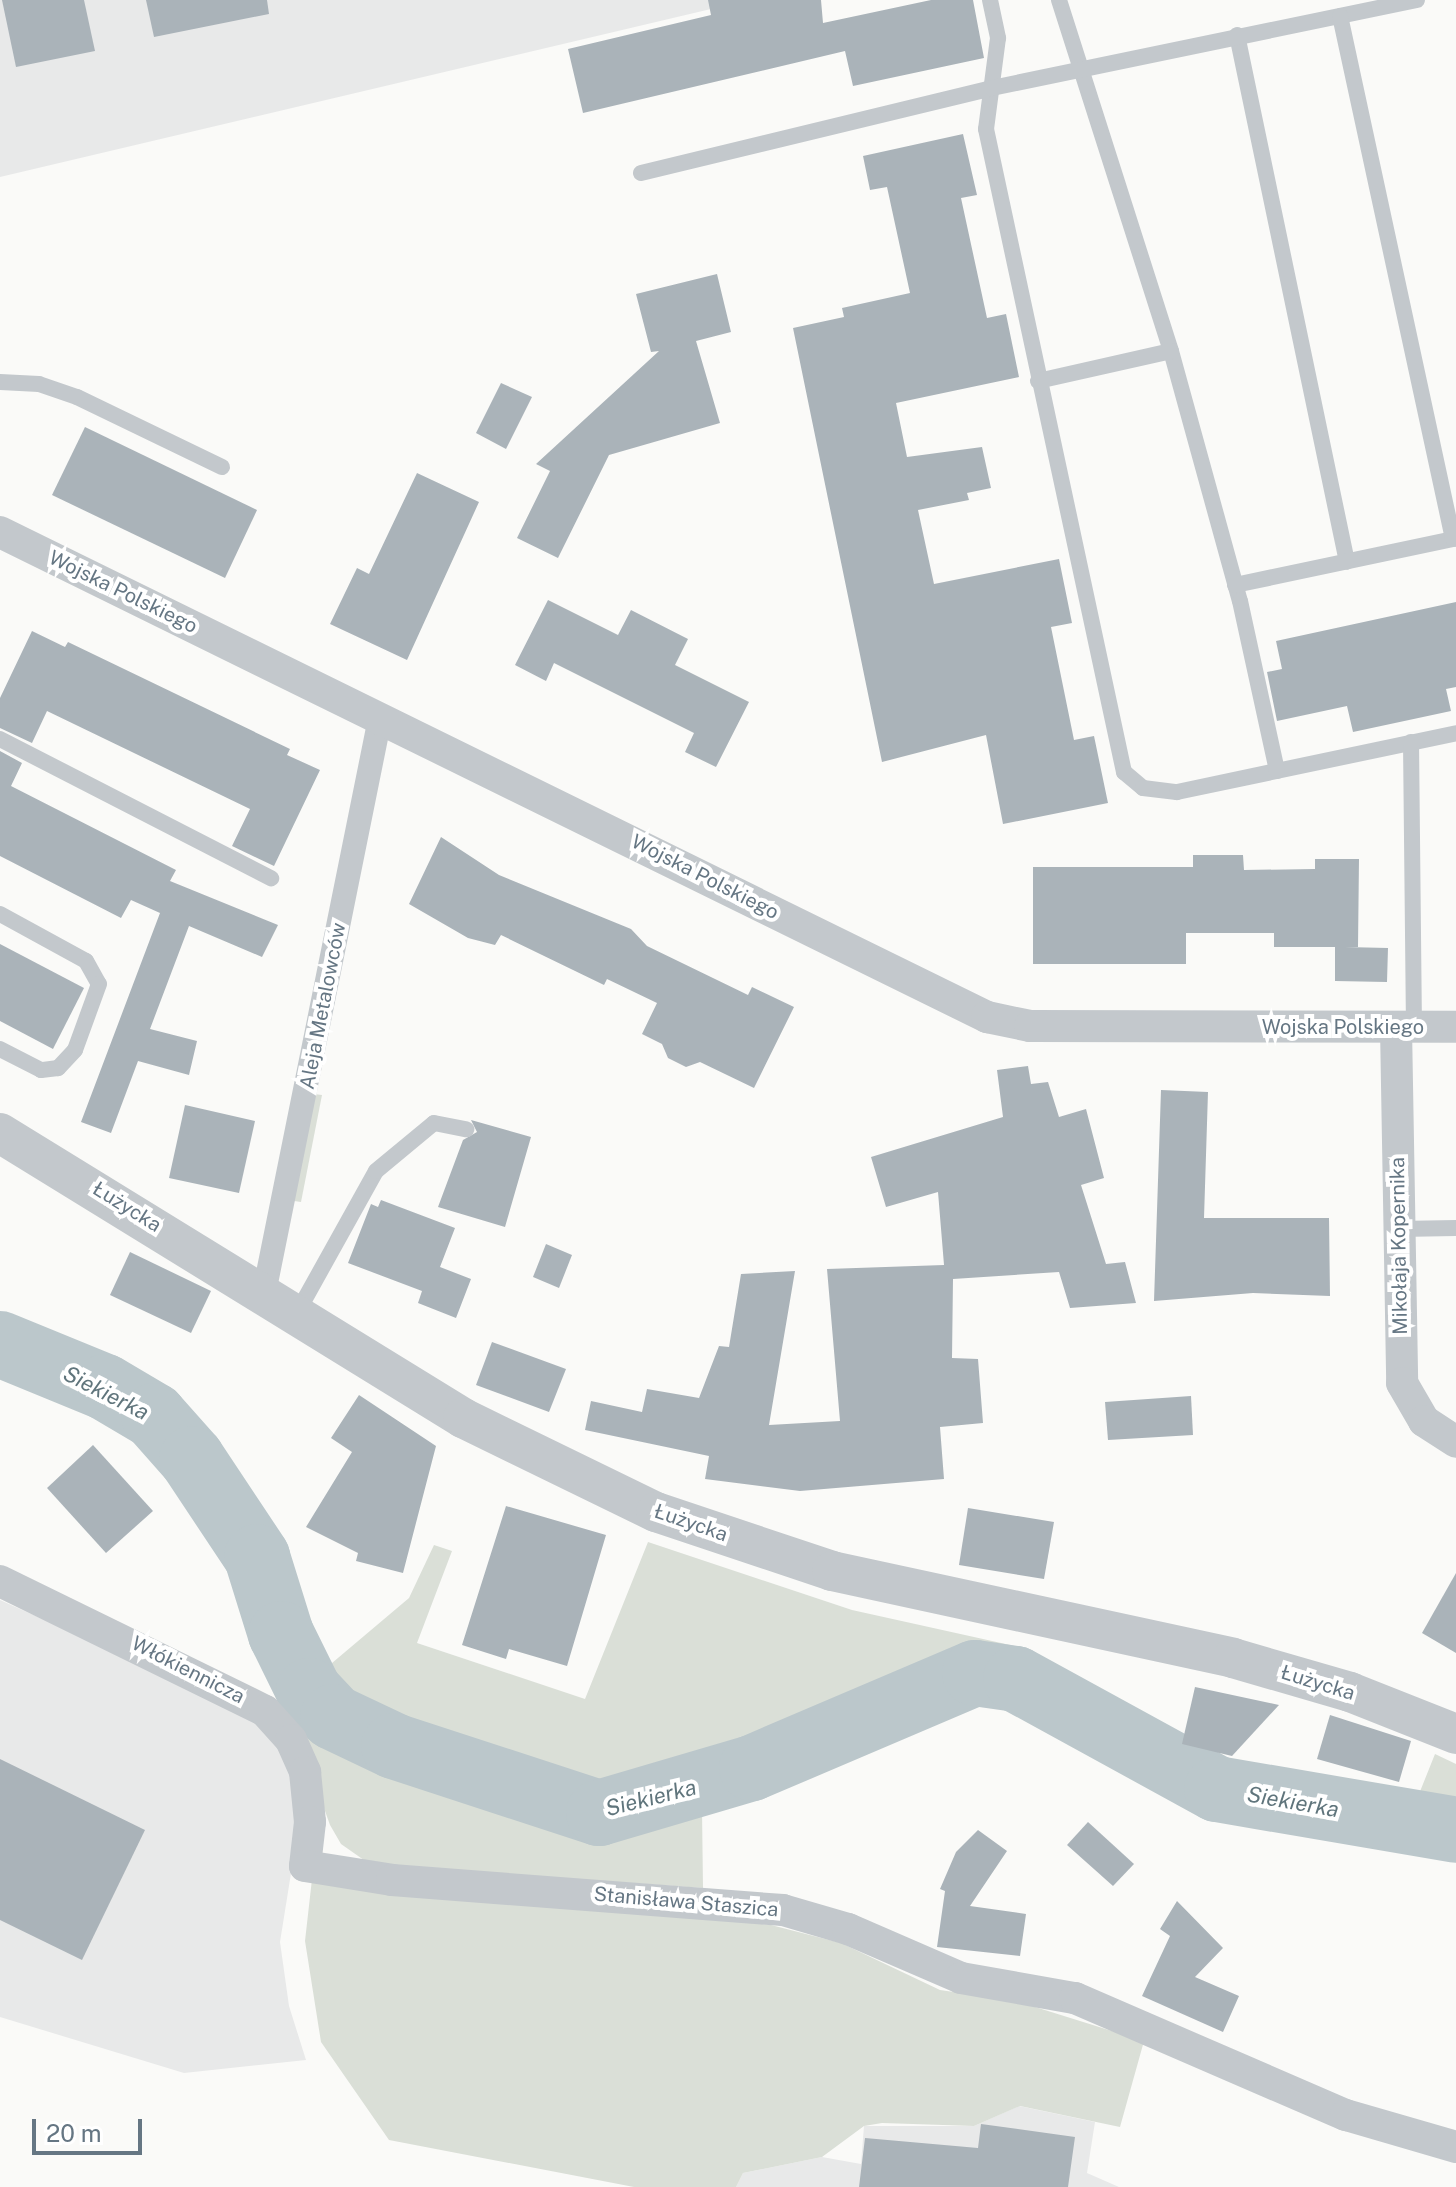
<!DOCTYPE html>
<meta charset="utf-8">
<style>
body{margin:0}
#map{position:relative;width:1456px;height:2187px;overflow:hidden;background:#fafaf8;font-family:"Public Sans",sans-serif}
div>[style]{position:absolute}
[style*='--x']{left:calc(var(--x)*1px);top:calc(var(--y)*1px);width:calc(var(--w)*1px);rotate:calc(var(--a)*1deg)}
.built>*{inset:0;background:#e8e9e9}
.green>*{inset:0;background:#dadfd7}
.river>*{height:66px;margin:-33px;padding:0 33px;transform-origin:33px;border-radius:33px;background:#bbc7cb}
.building>*{inset:0;background:#aab3b9}
.service>*{height:16px;margin:-8px;padding:0 8px;transform-origin:8px;border-radius:8px;background:#c3c8cc}
.pedestrian>*{height:24px;margin:-12px;padding:0 12px;transform-origin:12px;border-radius:12px;background:#c3c8cc}
.minor>*{height:32px;margin:-16px;padding:0 16px;transform-origin:16px;border-radius:16px;background:#c3c8cc}
.tertiary>*{height:40px;margin:-20px;padding:0 20px;transform-origin:20px;border-radius:20px;background:#c3c8cc}
span{translate:-50% -50%;white-space:nowrap;text-align:center;line-height:1.15;-webkit-text-stroke:8px #fff;paint-order:stroke}
.street-label{font-size:20px;color:#657683}
.water-label{font-size:22px;color:#60757c;font-style:italic}
.scale{position:absolute;left:32px;top:2119px;width:110px;height:36px;box-sizing:border-box;border:4px solid #657683;border-top:0;padding-left:10px;font-size:24px;line-height:28px;white-space:nowrap;color:#657683;-webkit-text-stroke:6px #fff;paint-order:stroke}
</style>
<div id="map">
<div class="built">
<div style="clip-path:polygon(0 0,749px 0,0 177px)"></div>
<div style="clip-path:polygon(0 1600px,241px 1708px,289px 1757px,300px 1817px,280px 1942px,289px 2006px,306px 2060px,184px 2073px,0 2017px)"></div>
<div style="clip-path:polygon(1019px 2106px,1095px 2122px,1087px 2173px,1119px 2187px,736px 2187px,743px 2173px,822px 2157px,861px 2164px,864px 2126px,974px 2126px)"></div>
</div>
<div class="green">
<div style="clip-path:polygon(314px 1094px,322px 1095px,301px 1202px,294px 1201px)"></div>
<div style="clip-path:polygon(648px 1542px,852px 1610px,1024px 1648px,1006px 1659px,953px 1661px,727px 1762px,655px 1788px,616px 1795px,560px 1790px,502px 1764px,388px 1729px,344px 1701px,319px 1674px,409px 1598px,434px 1545px,452px 1551px,417px 1643px,585px 1699px)"></div>
<div style="clip-path:polygon(291px 1715px,374px 1754px,574px 1824px,626px 1827px,702px 1809px,703px 1888px,371px 1865px,341px 1844px,330px 1825px)"></div>
<div style="clip-path:polygon(1435px 1754px,1456px 1764px,1456px 1820px,1411px 1814px)"></div>
<div style="clip-path:polygon(312px 1879px,771px 1925px,841px 1943px,940px 1990px,1016px 2001px,1144px 2041px,1120px 2127px,1020px 2106px,974px 2126px,882px 2123px,864px 2126px,822px 2157px,743px 2173px,736px 2187px,634px 2187px,389px 2140px,321px 2042px,305px 1941px)"></div>
</div>
<div class="river">
<div style="--x:0;--y:1344;--w:113;--a:22.3"></div>
<div style="--x:105;--y:1387;--w:57;--a:30.6"></div>
<div style="--x:154;--y:1416;--w:57;--a:48.5"></div>
<div style="--x:192;--y:1459;--w:118;--a:56.4"></div>
<div style="--x:257;--y:1557;--w:81;--a:72.7"></div>
<div style="--x:281;--y:1634;--w:64;--a:63.8"></div>
<div style="--x:309;--y:1691;--w:35;--a:47"></div>
<div style="--x:333;--y:1717;--w:68;--a:25.4"></div>
<div style="--x:394;--y:1746;--w:216;--a:18.1"></div>
<div style="--x:599;--y:1813;--w:159;--a:-16.4"></div>
<div style="--x:752;--y:1768;--w:242;--a:-23.1"></div>
<div style="--x:975;--y:1673;--w:41;--a:8.3"></div>
<div style="--x:1016;--y:1679;--w:229;--a:28.7"></div>
<div style="--x:1217;--y:1789;--w:242;--a:9.7"></div>
</div>
<div class="building">
<div style="clip-path:polygon(2px 0,84px 0,95px 51px,16px 67px)"></div>
<div style="clip-path:polygon(146px 0,267px 0,269px 14px,154px 37px)"></div>
<div style="clip-path:polygon(708px 0,821px 0,823px 23px,931px 0,973px 0,984px 58px,853px 86px,845px 51px,583px 113px,568px 49px,711px 15px)"></div>
<div style="clip-path:polygon(963px 134px,977px 195px,961px 198px,987px 318px,1006px 314px,1019px 377px,896px 403px,907px 457px,982px 447px,991px 488px,967px 493px,969px 500px,918px 510px,934px 584px,1059px 559px,1072px 623px,1051px 627px,1074px 740px,1094px 736px,1108px 803px,1003px 824px,986px 735px,882px 762px,793px 328px,844px 317px,842px 308px,910px 293px,887px 187px,870px 190px,863px 156px)"></div>
<div style="clip-path:polygon(717px 274px,731px 332px,696px 341px,720px 423px,609px 455px,558px 558px,517px 538px,550px 471px,536px 464px,659px 351px,651px 352px,636px 294px)"></div>
<div style="clip-path:polygon(501px 383px,532px 397px,506px 449px,476px 433px)"></div>
<div style="clip-path:polygon(85px 427px,257px 510px,225px 578px,52px 495px)"></div>
<div style="clip-path:polygon(417px 473px,479px 502px,407px 660px,330px 624px,357px 568px,369px 574px)"></div>
<div style="clip-path:polygon(548px 600px,618px 635px,631px 610px,688px 639px,675px 665px,749px 702px,716px 767px,685px 752px,694px 733px,554px 663px,546px 681px,515px 665px)"></div>
<div style="clip-path:polygon(1456px 602px,1456px 687px,1446px 689px,1451px 711px,1353px 732px,1347px 706px,1277px 721px,1267px 672px,1282px 669px,1276px 641px)"></div>
<div style="clip-path:polygon(32px 631px,65px 647px,68px 642px,290px 749px,287px 755px,320px 770px,274px 866px,232px 846px,250px 809px,47px 711px,32px 743px,0 728px,0 698px)"></div>
<div style="clip-path:polygon(0 751px,22px 763px,11px 786px,176px 870px,170px 881px,278px 925px,262px 957px,189px 926px,150px 1029px,197px 1041px,189px 1075px,138px 1061px,111px 1133px,81px 1122px,160px 913px,131px 900px,121px 918px,0 856px)"></div>
<div style="clip-path:polygon(441px 837px,499px 875px,631px 929px,647px 946px,748px 995px,752px 987px,794px 1007px,754px 1088px,700px 1062px,686px 1067px,668px 1058px,662px 1044px,642px 1034px,657px 1003px,607px 979px,604px 985px,501px 935px,495px 945px,468px 938px,409px 904px)"></div>
<div style="clip-path:polygon(1193px 855px,1243px 855px,1244px 870px,1315px 869px,1315px 859px,1359px 859px,1358px 947px,1345px 947px,1388px 948px,1387px 982px,1335px 981px,1335px 947px,1274px 947px,1274px 933px,1186px 933px,1186px 964px,1033px 964px,1033px 867px,1193px 867px)"></div>
<div style="clip-path:polygon(0 944px,84px 988px,53px 1049px,0 1021px)"></div>
<div style="clip-path:polygon(1028px 1066px,1031px 1084px,1048px 1082px,1059px 1117px,1086px 1109px,1104px 1178px,1081px 1185px,1106px 1264px,1125px 1262px,1136px 1303px,1070px 1308px,1059px 1272px,953px 1279px,952px 1358px,978px 1359px,983px 1423px,940px 1427px,944px 1479px,800px 1491px,705px 1479px,709px 1456px,585px 1430px,591px 1401px,642px 1412px,647px 1389px,699px 1398px,719px 1346px,729px 1347px,741px 1274px,795px 1271px,769px 1425px,840px 1421px,827px 1269px,944px 1265px,938px 1192px,886px 1207px,871px 1157px,1003px 1117px,997px 1070px)"></div>
<div style="clip-path:polygon(1161px 1090px,1208px 1092px,1204px 1218px,1329px 1218px,1330px 1296px,1253px 1293px,1154px 1301px)"></div>
<div style="clip-path:polygon(185px 1105px,255px 1121px,239px 1193px,169px 1178px)"></div>
<div style="clip-path:polygon(471px 1120px,531px 1137px,505px 1227px,438px 1207px,463px 1140px,477px 1132px)"></div>
<div style="clip-path:polygon(381px 1200px,455px 1228px,440px 1267px,471px 1279px,456px 1318px,418px 1303px,422px 1291px,348px 1263px,371px 1204px,378px 1207px)"></div>
<div style="clip-path:polygon(546px 1244px,572px 1255px,559px 1288px,533px 1277px)"></div>
<div style="clip-path:polygon(130px 1252px,211px 1291px,191px 1333px,110px 1295px)"></div>
<div style="clip-path:polygon(492px 1342px,566px 1369px,549px 1412px,476px 1385px)"></div>
<div style="clip-path:polygon(359px 1395px,436px 1446px,403px 1573px,356px 1561px,358px 1553px,306px 1527px,352px 1452px,331px 1438px)"></div>
<div style="clip-path:polygon(1191px 1396px,1193px 1435px,1108px 1440px,1105px 1402px)"></div>
<div style="clip-path:polygon(93px 1445px,153px 1511px,106px 1553px,47px 1488px)"></div>
<div style="clip-path:polygon(506px 1506px,606px 1535px,567px 1666px,509px 1649px,506px 1659px,462px 1645px)"></div>
<div style="clip-path:polygon(968px 1508px,1054px 1522px,1044px 1579px,959px 1565px)"></div>
<div style="clip-path:polygon(1456px 1573px,1456px 1653px,1422px 1633px)"></div>
<div style="clip-path:polygon(1195px 1687px,1279px 1705px,1232px 1756px,1182px 1744px)"></div>
<div style="clip-path:polygon(1330px 1715px,1411px 1741px,1399px 1782px,1317px 1759px)"></div>
<div style="clip-path:polygon(0 1759px,145px 1830px,82px 1960px,0 1920px)"></div>
<div style="clip-path:polygon(1088px 1822px,1134px 1864px,1113px 1886px,1067px 1845px)"></div>
<div style="clip-path:polygon(978px 1830px,1007px 1851px,970px 1906px,1026px 1914px,1020px 1956px,937px 1947px,945px 1891px,940px 1889px,956px 1852px)"></div>
<div style="clip-path:polygon(1177px 1901px,1223px 1948px,1195px 1977px,1239px 1996px,1223px 2032px,1142px 1996px,1170px 1936px,1160px 1929px)"></div>
<div style="clip-path:polygon(981px 2124px,1075px 2137px,1068px 2187px,859px 2187px,865px 2138px,978px 2148px)"></div>
</div>
<div class="service">
<div style="--x:990;--y:0;--w:39;--a:78"></div>
<div style="--x:998;--y:38;--w:92;--a:97.5"></div>
<div style="--x:986;--y:129;--w:658;--a:77.89"></div>
<div style="--x:1124;--y:772;--w:25;--a:40"></div>
<div style="--x:1143;--y:788;--w:34;--a:7"></div>
<div style="--x:1177;--y:792;--w:285;--a:-11.9"></div>
<div style="--x:1059;--y:0;--w:368;--a:72.3"></div>
<div style="--x:1171;--y:351;--w:259;--a:74.6"></div>
<div style="--x:1240;--y:601;--w:174;--a:77.7"></div>
<div style="--x:1237;--y:35;--w:538;--a:78.21"></div>
<div style="--x:641;--y:173;--w:361;--a:-13.6"></div>
<div style="--x:992;--y:88;--w:434;--a:-11.7"></div>
<div style="--x:1038;--y:381;--w:136;--a:-12.7"></div>
<div style="--x:0;--y:382;--w:39;--a:3"></div>
<div style="--x:39;--y:384;--w:40;--a:18.9"></div>
<div style="--x:77;--y:397;--w:161;--a:25.8"></div>
<div style="--x:1235;--y:585;--w:223;--a:-11.9"></div>
<div style="--x:1453;--y:539;--w:535;--a:-102.19"></div>
<div style="--x:0;--y:739;--w:305;--a:27.2"></div>
<div style="--x:1411;--y:742;--w:285;--a:89.4"></div>
<div style="--x:0;--y:914;--w:98;--a:28.7"></div>
<div style="--x:86;--y:961;--w:26;--a:61"></div>
<div style="--x:99;--y:984;--w:70;--a:110"></div>
<div style="--x:75;--y:1050;--w:25;--a:133"></div>
<div style="--x:58;--y:1068;--w:17;--a:173"></div>
<div style="--x:41;--y:1070;--w:46;--a:-152.9"></div>
<div style="--x:1399;--y:1229;--w:57;--a:-1"></div>
<div style="--x:297;--y:1313;--w:162;--a:-60.9"></div>
<div style="--x:376;--y:1171;--w:75;--a:-39.6"></div>
<div style="--x:434;--y:1123;--w:33;--a:11"></div>
</div>
<div class="pedestrian">
<div style="--x:264;--y:1293;--w:587;--a:-78.59"></div>
</div>
<div class="minor">
<div style="--x:0;--y:532;--w:1100;--a:26.17"></div>
<div style="--x:987;--y:1017;--w:44;--a:11.8"></div>
<div style="--x:1030;--y:1026;--w:426;--a:0.1"></div>
<div style="--x:1396;--y:1027;--w:356;--a:89"></div>
<div style="--x:1402;--y:1383;--w:44;--a:59.9"></div>
<div style="--x:1424;--y:1421;--w:38;--a:33"></div>
<div style="--x:0;--y:1581;--w:295;--a:26.1"></div>
<div style="--x:265;--y:1711;--w:39;--a:48"></div>
<div style="--x:291;--y:1740;--w:35;--a:66"></div>
<div style="--x:305;--y:1772;--w:50;--a:84.3"></div>
<div style="--x:310;--y:1822;--w:44;--a:96.5"></div>
<div style="--x:305;--y:1866;--w:88;--a:9.1"></div>
<div style="--x:392;--y:1880;--w:392;--a:4.4"></div>
<div style="--x:783;--y:1910;--w:68;--a:16.3"></div>
<div style="--x:848;--y:1929;--w:123;--a:23.4"></div>
<div style="--x:961;--y:1978;--w:116;--a:10"></div>
<div style="--x:1075;--y:1998;--w:295;--a:23.4"></div>
<div style="--x:1346;--y:2115;--w:115;--a:16.2"></div>
</div>
<div class="tertiary">
<div style="--x:0;--y:1133;--w:544;--a:31.61"></div>
<div style="--x:463;--y:1418;--w:215;--a:26"></div>
<div style="--x:656;--y:1512;--w:186;--a:18.5"></div>
<div style="--x:832;--y:1571;--w:410;--a:12.2"></div>
<div style="--x:1233;--y:1658;--w:122;--a:16.2"></div>
<div style="--x:1350;--y:1692;--w:114;--a:21.6"></div>
</div>
<div class="street-label">
<span style="left:123px;top:592px;rotate:26deg">Wojska Polskiego</span>
<span style="left:705px;top:877px;rotate:27deg">Wojska Polskiego</span>
<span style="left:323px;top:1006px;rotate:-79deg">Aleja Metalowców</span>
<span style="left:1343px;top:1027px">Wojska Polskiego</span>
<span style="left:127px;top:1207px;rotate:32deg">Łużycka</span>
<span style="left:1399px;top:1246px;rotate:-91deg">Mikołaja Kopernika</span>
<span style="left:691px;top:1523px;rotate:19deg">Łużycka</span>
<span style="left:188px;top:1670px;rotate:27deg">Włókiennicza</span>
<span style="left:1318px;top:1683px;rotate:17deg">Łużycka</span>
<span style="left:686px;top:1902px;rotate:5deg">Stanisława Staszica</span>
</div>
<div class="water-label">
<span style="left:106px;top:1393px;rotate:27deg">Siekierka</span>
<span style="left:651px;top:1798px;rotate:-14deg">Siekierka</span>
<span style="left:1293px;top:1802px;rotate:10deg">Siekierka</span>
</div>
<div class="scale">20 m</div>
</div>
